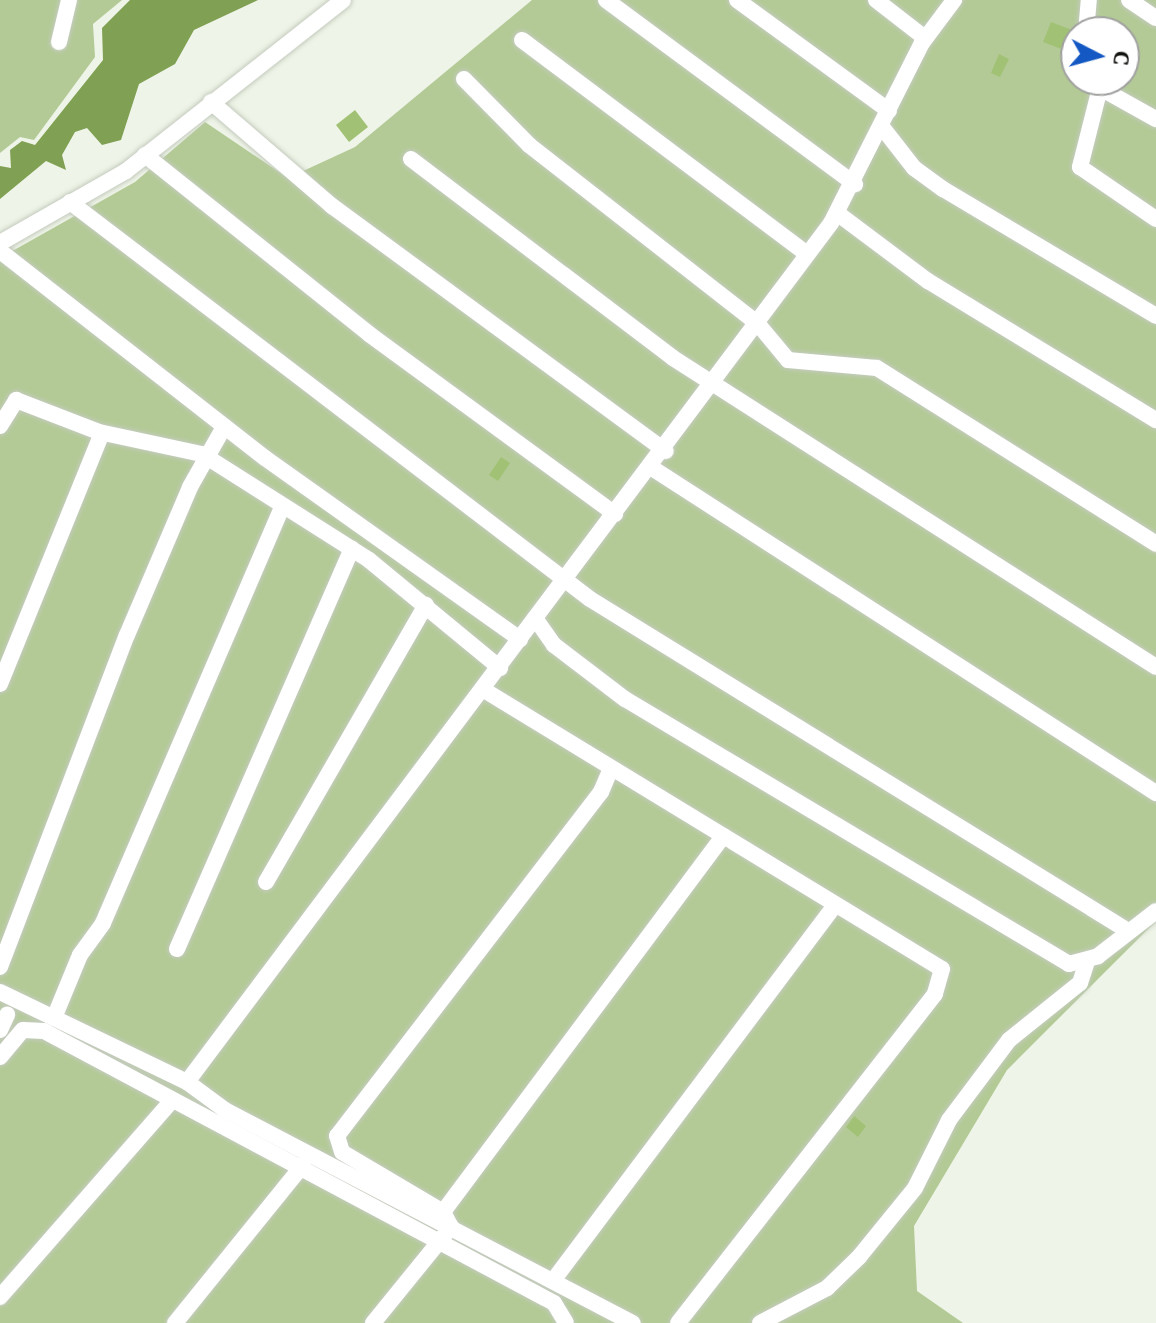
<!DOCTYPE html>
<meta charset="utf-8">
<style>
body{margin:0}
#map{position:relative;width:1156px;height:1323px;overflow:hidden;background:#eef4e7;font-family:"PT Serif",serif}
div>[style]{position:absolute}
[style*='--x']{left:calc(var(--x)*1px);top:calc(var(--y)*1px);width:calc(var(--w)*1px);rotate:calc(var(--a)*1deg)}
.green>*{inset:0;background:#b3ca96}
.water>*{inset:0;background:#80a053}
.building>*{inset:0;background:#a1c274}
.roads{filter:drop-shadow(0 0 2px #c4cbbe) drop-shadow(0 0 2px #c4cbbe)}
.minor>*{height:16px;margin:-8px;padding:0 8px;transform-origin:8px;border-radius:8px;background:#fff}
span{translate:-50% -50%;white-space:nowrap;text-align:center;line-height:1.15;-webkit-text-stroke:6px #fff;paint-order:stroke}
.north{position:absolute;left:1060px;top:16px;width:80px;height:80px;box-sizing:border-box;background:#fff;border:2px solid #a0a19f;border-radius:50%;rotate:96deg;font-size:22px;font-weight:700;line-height:32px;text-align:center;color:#11130f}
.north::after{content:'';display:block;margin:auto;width:28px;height:36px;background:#1458c3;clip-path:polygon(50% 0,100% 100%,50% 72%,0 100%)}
</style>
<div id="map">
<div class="green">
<div style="clip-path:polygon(0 0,122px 0,93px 24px,95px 57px,34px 140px,20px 137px,0 153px)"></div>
<div style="clip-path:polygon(evenodd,532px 0,1156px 0,1156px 921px,1007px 1070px,914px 1226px,917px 1291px,963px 1323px,0 1323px,0 258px,135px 182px,205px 122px,288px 178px,355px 147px,532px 0,1076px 32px,1124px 32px,1124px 80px,1076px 80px,1076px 32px)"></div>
</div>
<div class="water">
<div style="clip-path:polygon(130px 0,258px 0,194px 30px,175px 64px,139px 84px,121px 140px,102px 145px,87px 128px,75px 132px,62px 155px,66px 170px,46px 161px,0 199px,0 166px,11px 168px,10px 150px,22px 141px,35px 145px,103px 60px,102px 28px)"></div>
</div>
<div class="building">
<div style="clip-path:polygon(1051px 22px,1072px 30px,1064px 50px,1043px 42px)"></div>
<div style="clip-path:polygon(999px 54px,1009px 59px,1000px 77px,991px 73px)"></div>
<div style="clip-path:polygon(355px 110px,368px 127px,349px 142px,336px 125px)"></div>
<div style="clip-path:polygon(501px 457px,510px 463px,498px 481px,489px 475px)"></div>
<div style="clip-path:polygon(854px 1116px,866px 1126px,858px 1137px,846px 1127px)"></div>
</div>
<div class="roads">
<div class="minor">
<div style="--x:606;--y:0;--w:310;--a:36.5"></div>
<div style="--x:737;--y:0;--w:188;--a:36.1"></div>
<div style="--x:876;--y:0;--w:62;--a:37.8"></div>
<div style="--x:1129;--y:0;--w:32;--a:34"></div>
<div style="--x:1086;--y:32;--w:32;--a:-85"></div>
<div style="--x:522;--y:40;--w:356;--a:36.9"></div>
<div style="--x:59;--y:42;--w:43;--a:-76.6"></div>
<div style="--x:464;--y:79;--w:93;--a:45.4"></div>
<div style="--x:529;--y:145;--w:291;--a:38"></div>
<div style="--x:758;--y:324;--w:47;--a:50.2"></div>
<div style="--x:788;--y:360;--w:89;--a:5.1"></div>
<div style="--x:877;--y:368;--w:330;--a:32.2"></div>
<div style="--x:1102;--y:80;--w:90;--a:104.2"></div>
<div style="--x:1080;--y:167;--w:92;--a:34.4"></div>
<div style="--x:1102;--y:89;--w:62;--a:29.1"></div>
<div style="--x:211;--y:102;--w:160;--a:40.7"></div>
<div style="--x:332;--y:206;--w:414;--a:36.3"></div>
<div style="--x:882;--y:127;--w:52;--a:52"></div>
<div style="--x:914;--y:168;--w:36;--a:36"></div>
<div style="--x:943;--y:189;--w:248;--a:30.8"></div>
<div style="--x:145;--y:155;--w:287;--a:38.6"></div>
<div style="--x:369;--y:334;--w:305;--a:36.2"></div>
<div style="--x:411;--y:159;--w:329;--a:37.2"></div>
<div style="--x:673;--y:358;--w:573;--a:32.61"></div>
<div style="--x:70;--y:202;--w:654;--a:37.36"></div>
<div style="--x:590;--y:599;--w:629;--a:31.67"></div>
<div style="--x:837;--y:213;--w:114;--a:36.8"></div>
<div style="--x:928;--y:281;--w:267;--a:31.4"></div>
<div style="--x:0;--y:243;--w:145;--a:-29.7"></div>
<div style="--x:126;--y:171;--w:276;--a:-38.2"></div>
<div style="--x:0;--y:251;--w:336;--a:38"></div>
<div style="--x:265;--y:458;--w:313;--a:35.4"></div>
<div style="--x:0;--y:426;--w:31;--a:-58"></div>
<div style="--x:16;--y:400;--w:89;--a:21.1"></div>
<div style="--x:99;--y:432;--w:105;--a:12.1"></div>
<div style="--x:202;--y:454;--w:198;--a:32.4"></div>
<div style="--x:369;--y:560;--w:170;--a:39.5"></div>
<div style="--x:652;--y:468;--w:600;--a:32.82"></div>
<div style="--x:535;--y:618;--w:33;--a:55"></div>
<div style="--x:554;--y:645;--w:89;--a:37.3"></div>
<div style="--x:625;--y:699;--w:517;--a:30.83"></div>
<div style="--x:1069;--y:964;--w:30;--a:-15"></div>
<div style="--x:1098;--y:956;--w:73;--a:-37.8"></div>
<div style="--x:0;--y:684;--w:271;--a:-67.9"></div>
<div style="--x:484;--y:690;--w:536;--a:31.35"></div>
<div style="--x:942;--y:969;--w:26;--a:106"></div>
<div style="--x:935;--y:994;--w:417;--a:128"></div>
<div style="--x:266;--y:882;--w:320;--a:-60"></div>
<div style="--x:177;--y:949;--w:437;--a:-66.4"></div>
<div style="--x:0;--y:967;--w:355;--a:-69.1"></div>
<div style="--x:127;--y:635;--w:161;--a:-66.9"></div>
<div style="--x:190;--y:487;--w:69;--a:-60.5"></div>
<div style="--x:0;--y:992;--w:208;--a:25.7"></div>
<div style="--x:187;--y:1082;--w:47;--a:36.4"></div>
<div style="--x:225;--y:1110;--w:460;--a:27.6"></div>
<div style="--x:54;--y:1018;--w:68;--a:-67.6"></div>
<div style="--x:80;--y:955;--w:39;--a:-54"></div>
<div style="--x:103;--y:923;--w:453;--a:-66.7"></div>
<div style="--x:0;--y:1030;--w:17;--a:-65"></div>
<div style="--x:0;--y:1057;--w:35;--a:-50"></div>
<div style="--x:23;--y:1030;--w:21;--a:3"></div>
<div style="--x:44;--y:1031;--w:578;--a:28.07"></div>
<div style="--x:554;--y:1303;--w:23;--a:59"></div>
<div style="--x:187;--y:1082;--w:1074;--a:-53.14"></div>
<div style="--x:831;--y:223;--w:202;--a:-63.2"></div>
<div style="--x:922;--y:43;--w:54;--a:-53.3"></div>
<div style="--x:443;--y:1212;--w:469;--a:-53.3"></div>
<div style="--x:555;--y:1278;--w:464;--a:-53.1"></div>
<div style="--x:0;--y:1297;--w:259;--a:-48.8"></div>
<div style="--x:175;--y:1323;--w:203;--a:-51"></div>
<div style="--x:373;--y:1323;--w:124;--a:-50.9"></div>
<div style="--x:451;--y:1227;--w:17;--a:-118"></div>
<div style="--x:443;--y:1212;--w:117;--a:-149.3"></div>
<div style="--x:342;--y:1152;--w:17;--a:-107"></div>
<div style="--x:337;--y:1136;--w:434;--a:-52.5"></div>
<div style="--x:601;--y:792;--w:25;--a:-67"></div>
<div style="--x:760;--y:1323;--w:76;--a:-27.6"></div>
<div style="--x:827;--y:1288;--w:45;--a:-44.1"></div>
<div style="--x:859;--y:1257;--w:89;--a:-50.9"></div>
<div style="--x:915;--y:1188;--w:76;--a:-63.4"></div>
<div style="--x:949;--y:1120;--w:100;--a:-53.1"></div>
<div style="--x:1009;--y:1040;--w:91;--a:-38.8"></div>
<div style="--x:1080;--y:983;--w:20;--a:-72"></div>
</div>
</div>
<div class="north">С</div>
</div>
